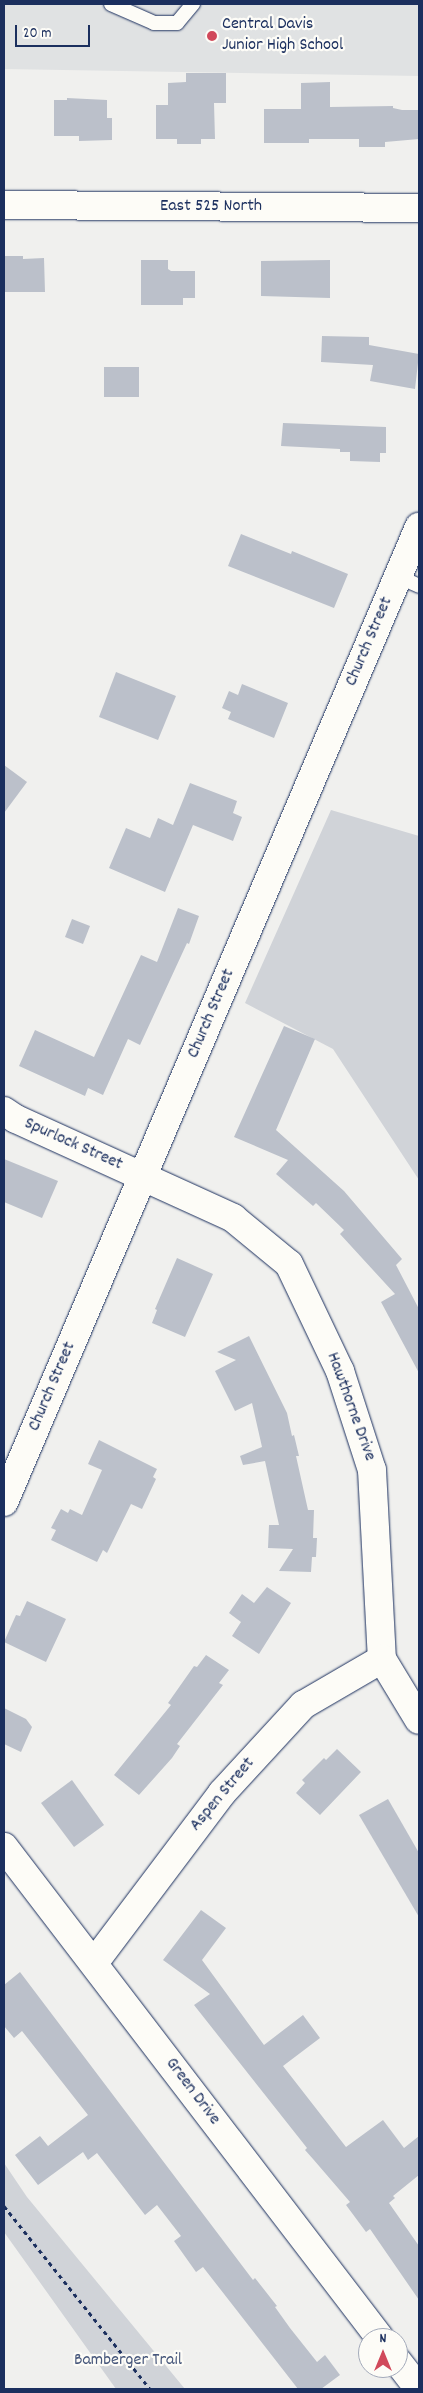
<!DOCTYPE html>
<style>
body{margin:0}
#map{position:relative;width:423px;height:2393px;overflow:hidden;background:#f0f0ee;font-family:Dekko,sans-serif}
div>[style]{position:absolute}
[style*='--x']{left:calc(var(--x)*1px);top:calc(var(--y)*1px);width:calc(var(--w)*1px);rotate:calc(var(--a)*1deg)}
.built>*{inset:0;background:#e0e2e3}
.green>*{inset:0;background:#d0d3d8}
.building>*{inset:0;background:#bbc0ca}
.path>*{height:3px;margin-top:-1.5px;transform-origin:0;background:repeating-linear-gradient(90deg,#1b2f5e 0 4px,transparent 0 8px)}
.roads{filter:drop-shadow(0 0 1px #1b2f5e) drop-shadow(0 0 1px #1b2f5e)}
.service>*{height:14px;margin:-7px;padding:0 7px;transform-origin:7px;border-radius:7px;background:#fdfcf7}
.minor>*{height:28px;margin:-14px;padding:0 14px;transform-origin:14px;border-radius:14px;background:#fdfcf7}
.tertiary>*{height:28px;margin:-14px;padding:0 14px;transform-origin:14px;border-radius:14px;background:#fdfcf7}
.dots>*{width:14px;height:14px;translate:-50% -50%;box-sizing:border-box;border:2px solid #fdfcf7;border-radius:50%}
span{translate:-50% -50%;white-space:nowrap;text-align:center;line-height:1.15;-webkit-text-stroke:4.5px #fdfcf7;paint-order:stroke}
.poi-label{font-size:18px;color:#1b2f5e}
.left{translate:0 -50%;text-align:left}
.street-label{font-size:18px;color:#1b2f5e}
.park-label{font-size:18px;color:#48587c}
.frame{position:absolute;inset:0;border:5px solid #1b2f5e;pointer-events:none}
.north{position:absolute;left:358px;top:2328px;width:50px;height:50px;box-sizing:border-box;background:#fdfcf7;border:1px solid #a3aaba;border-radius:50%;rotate:0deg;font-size:14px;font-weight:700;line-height:20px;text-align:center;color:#1b2f5e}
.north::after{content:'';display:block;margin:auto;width:18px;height:22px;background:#d1495b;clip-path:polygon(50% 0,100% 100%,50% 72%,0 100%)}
.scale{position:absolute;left:15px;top:25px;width:75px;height:22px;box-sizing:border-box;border:2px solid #1b2f5e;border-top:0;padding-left:6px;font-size:15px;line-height:18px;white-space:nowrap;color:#1b2f5e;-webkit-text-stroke:4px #fdfcf7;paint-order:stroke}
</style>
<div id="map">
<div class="built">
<div style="clip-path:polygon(4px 4px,419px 4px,419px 76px,4px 69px)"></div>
</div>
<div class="green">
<div style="clip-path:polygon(331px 810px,419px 836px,419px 1180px,333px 1049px,245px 1003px)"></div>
<div style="clip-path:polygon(4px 2163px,27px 2197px,185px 2389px,116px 2389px,4px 2232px)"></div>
</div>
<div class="building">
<div style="clip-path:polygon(186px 73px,226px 73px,226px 103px,214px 103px,215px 139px,201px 139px,201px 144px,177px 144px,177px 139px,156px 139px,156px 105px,168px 105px,168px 83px,186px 82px)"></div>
<div style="clip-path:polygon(330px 82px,330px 107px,393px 106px,393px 108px,402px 110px,419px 110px,419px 139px,385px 142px,385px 147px,359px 147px,359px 139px,309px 139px,309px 143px,264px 143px,264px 109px,301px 109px,301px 83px)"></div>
<div style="clip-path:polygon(67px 98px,107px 100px,107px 118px,112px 118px,112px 140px,79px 141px,79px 136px,54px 136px,54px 100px,67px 100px)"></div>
<div style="clip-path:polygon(4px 256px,23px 256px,23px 259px,44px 258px,45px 292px,4px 292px)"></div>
<div style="clip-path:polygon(141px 260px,168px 260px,168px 269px,171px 271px,195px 271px,195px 298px,183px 298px,183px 305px,141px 305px)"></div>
<div style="clip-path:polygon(330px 260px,330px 298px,261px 296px,261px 261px)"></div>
<div style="clip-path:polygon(322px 336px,369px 337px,369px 345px,419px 354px,415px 389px,370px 381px,373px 365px,321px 362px)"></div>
<div style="clip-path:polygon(104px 367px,139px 367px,139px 397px,104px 397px)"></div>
<div style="clip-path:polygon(283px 423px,386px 427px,386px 453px,380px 453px,380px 462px,350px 461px,350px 452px,340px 452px,340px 449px,281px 446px)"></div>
<div style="clip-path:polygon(241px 534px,291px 554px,292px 551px,348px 574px,334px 608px,228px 566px)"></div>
<div style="clip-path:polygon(116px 672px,176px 696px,158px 740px,99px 717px)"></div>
<div style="clip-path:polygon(242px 684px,288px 703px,274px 738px,228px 719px,231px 712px,222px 708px,229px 691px,238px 695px)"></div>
<div style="clip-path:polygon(4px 765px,27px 782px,4px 813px)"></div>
<div style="clip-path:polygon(190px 783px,237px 801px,233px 813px,242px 817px,233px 841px,193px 825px,165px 892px,109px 868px,126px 828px,150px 838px,158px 818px,173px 825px)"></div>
<div style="clip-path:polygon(178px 908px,199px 916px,189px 944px,187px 943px,140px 1045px,128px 1039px,103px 1095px,88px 1088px,85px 1096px,19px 1066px,35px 1030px,94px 1057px,141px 955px,157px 962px)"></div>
<div style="clip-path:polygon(72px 919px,90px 926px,83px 944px,65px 937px)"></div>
<div style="clip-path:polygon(284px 1026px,315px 1039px,276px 1130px,344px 1191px,402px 1259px,396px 1265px,419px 1309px,419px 1373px,381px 1302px,395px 1294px,340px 1234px,344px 1230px,316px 1203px,313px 1206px,276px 1174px,288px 1160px,234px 1137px)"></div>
<div style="clip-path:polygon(4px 1159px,58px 1181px,42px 1218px,4px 1202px)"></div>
<div style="clip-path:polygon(177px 1258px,213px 1274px,185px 1337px,152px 1323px,157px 1310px,155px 1309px)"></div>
<div style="clip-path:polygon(249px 1336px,287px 1413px,292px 1436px,294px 1435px,299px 1456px,296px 1456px,308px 1510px,314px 1510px,313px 1538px,317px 1538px,316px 1557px,312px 1557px,311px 1572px,279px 1571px,293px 1549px,268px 1548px,269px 1525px,279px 1525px,265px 1461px,243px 1465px,240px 1456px,262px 1447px,252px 1403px,235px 1411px,215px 1371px,236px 1360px,217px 1352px)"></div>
<div style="clip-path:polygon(99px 1440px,157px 1469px,153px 1477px,156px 1479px,142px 1509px,131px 1504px,107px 1553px,103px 1550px,97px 1562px,51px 1540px,56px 1530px,51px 1528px,61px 1509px,68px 1513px,70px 1509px,82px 1515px,102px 1470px,88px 1464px)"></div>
<div style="clip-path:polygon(267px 1587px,291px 1603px,259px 1654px,232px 1636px,241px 1622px,229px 1613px,242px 1594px,254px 1603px)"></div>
<div style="clip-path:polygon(27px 1601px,66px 1619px,46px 1662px,4px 1642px,16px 1615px,20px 1616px)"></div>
<div style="clip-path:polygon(206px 1655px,229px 1670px,219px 1683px,223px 1685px,177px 1744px,180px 1746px,172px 1758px,139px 1795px,114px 1775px,171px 1705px,168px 1703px,194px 1666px,197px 1667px)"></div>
<div style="clip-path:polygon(4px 1708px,26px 1719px,32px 1727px,21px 1752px,4px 1744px)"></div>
<div style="clip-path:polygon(337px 1749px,361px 1772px,320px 1815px,296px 1793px,305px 1783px,302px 1780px,324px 1758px,326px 1760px)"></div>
<div style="clip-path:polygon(72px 1780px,104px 1825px,74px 1847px,41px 1803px)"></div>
<div style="clip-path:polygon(388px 1799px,419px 1853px,419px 1917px,359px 1815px)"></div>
<div style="clip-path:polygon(201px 1910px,226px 1928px,202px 1960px,264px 2045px,303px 2015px,320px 2038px,283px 2066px,346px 2147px,383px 2120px,404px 2148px,419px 2136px,419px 2175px,393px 2196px,395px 2198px,389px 2203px,419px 2246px,419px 2300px,370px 2229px,366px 2232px,346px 2205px,350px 2202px,313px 2159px,305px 2150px,307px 2148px,194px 2005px,210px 1994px,163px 1960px)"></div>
<div style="clip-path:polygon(20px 1972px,253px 2280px,255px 2278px,277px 2306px,275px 2307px,290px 2328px,317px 2362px,325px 2355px,340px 2375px,321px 2389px,298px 2389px,203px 2267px,196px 2272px,174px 2241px,181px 2236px,157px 2205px,145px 2215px,97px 2153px,88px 2160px,83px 2152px,38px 2185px,15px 2155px,40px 2136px,48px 2146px,88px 2115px,22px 2031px,14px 2038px,4px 2026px,4px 1985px)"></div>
</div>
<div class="path">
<div style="--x:4;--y:2206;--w:234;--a:51.4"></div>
</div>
<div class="roads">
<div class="service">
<div style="--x:111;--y:4;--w:47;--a:23.8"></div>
<div style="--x:154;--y:23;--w:23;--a:0"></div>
<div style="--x:177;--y:23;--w:25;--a:-50"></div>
<div style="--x:397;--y:576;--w:24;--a:24"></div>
</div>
<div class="minor">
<div style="--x:4;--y:205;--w:415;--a:0.4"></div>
<div style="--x:4;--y:1111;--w:14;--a:34"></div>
<div style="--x:16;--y:1119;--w:239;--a:24.5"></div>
<div style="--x:233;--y:1218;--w:72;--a:39.4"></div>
<div style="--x:289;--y:1264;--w:119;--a:64.5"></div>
<div style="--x:340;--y:1371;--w:104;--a:72.1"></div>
<div style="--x:372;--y:1470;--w:189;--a:87"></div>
<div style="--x:382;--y:1659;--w:71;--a:58.8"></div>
<div style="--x:4;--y:1847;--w:618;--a:52.56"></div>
<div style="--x:94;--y:1963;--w:213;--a:-53"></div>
<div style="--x:222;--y:1793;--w:120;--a:-47.4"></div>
<div style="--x:303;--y:1705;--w:91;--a:-30.2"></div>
<div style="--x:398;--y:2362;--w:34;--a:52"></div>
</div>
<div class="tertiary">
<div style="--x:4;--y:1502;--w:1060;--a:-66.94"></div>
</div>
</div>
<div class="dots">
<div style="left:212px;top:36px;background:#d1495b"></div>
</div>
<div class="poi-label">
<span class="left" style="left:222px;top:36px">Central Davis<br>Junior High School</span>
</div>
<div class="street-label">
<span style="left:211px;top:207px">East 525 North</span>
<span style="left:370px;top:642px;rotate:-67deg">Church Street</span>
<span style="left:212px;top:1014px;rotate:-67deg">Church Street</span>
<span style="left:73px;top:1145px;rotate:24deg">Spurlock Street</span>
<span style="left:53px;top:1387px;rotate:-67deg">Church Street</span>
<span style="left:350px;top:1407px;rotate:70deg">Hawthorne Drive</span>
<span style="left:223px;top:1795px;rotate:-50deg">Aspen Street</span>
<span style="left:192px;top:2092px;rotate:53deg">Green Drive</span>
</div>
<div class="park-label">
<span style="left:128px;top:2361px">Bamberger Trail</span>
</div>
<div class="frame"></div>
<div class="north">N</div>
<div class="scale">20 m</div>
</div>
